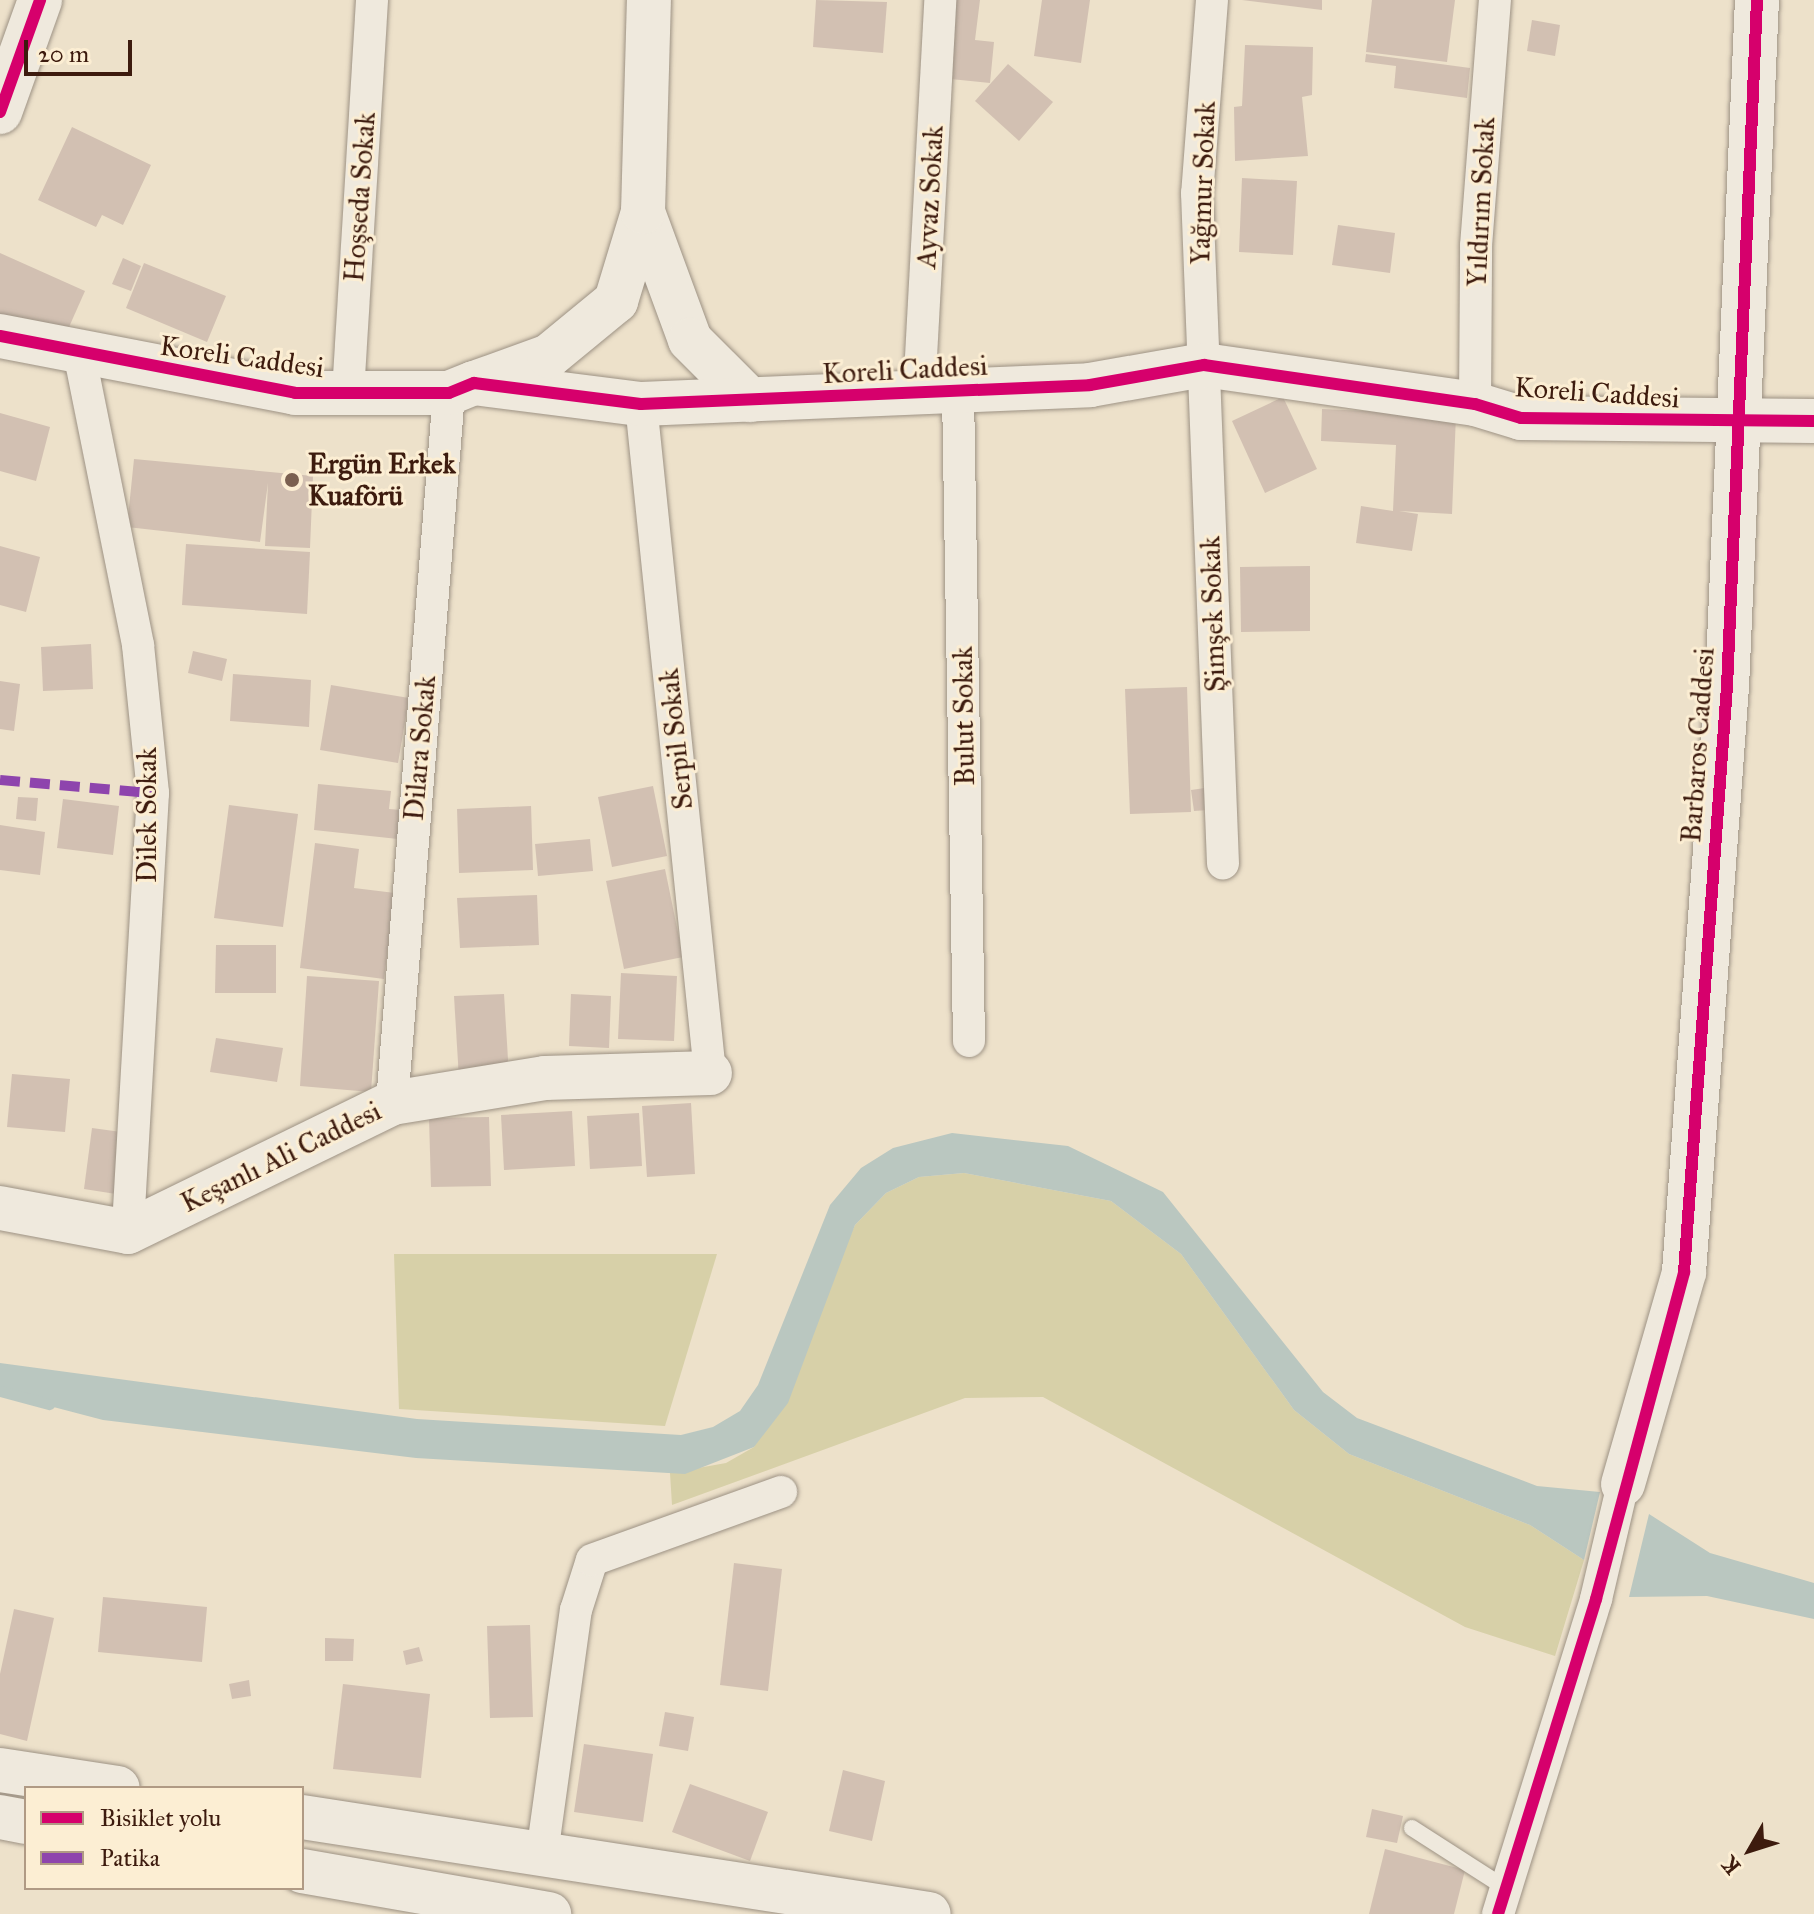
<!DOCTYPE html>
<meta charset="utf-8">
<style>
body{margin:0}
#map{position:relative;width:1814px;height:1914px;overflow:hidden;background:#ede1ca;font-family:"IM FELL Great Primer",serif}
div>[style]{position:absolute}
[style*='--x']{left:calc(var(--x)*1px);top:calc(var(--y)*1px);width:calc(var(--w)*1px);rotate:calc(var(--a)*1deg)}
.green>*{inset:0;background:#d7d0a8}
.water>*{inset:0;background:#bac7c0}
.stream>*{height:11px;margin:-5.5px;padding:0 5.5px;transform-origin:5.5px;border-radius:5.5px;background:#bac7c0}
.building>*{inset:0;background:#d2c0b2}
.roads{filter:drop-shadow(0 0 2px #9d9284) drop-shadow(0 0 2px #9d9284)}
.lane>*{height:16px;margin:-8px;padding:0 8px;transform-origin:8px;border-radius:8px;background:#efe9dd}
.street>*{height:32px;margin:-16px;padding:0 16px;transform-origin:16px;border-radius:16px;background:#efe9dd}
.secondary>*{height:44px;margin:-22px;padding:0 22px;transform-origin:22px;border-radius:22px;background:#efe9dd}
.quiet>*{height:10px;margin-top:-5px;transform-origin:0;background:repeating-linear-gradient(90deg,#8e44ad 0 20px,transparent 0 30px)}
.cycleway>*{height:12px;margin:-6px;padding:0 6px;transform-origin:6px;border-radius:6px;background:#d6006c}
.dots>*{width:22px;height:22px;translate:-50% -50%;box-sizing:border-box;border:4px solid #fceed3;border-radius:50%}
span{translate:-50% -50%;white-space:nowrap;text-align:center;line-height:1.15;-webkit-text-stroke:6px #fceed3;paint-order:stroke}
.street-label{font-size:28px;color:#3d1b0e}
.poi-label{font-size:28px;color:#3d1b0e;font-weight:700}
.left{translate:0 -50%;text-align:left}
.legend{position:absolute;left:24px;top:1786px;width:280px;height:104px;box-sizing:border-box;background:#fceed3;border:2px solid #b09a84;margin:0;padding:10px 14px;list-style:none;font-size:24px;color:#3d1b0e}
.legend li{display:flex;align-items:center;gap:16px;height:40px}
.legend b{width:40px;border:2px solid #b09a84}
.north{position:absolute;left:1710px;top:1810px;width:80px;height:80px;-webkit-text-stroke:6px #fceed3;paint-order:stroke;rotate:231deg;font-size:22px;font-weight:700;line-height:32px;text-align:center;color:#3d1b0e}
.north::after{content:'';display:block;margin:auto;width:28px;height:36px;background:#3d1b0e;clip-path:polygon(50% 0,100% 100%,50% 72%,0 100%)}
.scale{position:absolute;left:24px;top:40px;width:108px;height:36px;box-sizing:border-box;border:4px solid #3d1b0e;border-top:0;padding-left:10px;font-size:24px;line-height:28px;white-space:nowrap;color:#3d1b0e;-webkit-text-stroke:6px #fceed3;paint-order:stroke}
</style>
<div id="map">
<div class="green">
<div style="clip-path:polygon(964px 1173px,1111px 1201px,1181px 1254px,1294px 1410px,1349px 1454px,1530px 1525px,1584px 1560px,1555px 1656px,1465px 1627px,1043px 1397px,965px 1398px,672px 1505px,670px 1473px,726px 1463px,754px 1447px,855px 1225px,886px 1193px,919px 1177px)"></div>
<div style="clip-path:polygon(394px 1254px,717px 1254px,665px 1426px,399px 1409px)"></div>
</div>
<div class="water">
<div style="clip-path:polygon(952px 1133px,1068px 1146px,1163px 1192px,1323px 1392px,1357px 1418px,1537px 1486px,1600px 1492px,1584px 1560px,1530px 1525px,1349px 1454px,1294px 1410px,1181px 1254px,1111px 1201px,964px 1173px,919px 1177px,886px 1193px,855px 1225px,788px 1403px,754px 1447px,685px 1474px,416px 1458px,103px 1420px,0 1393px,0 1363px,417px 1419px,681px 1435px,713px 1427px,740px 1411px,758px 1385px,830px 1205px,861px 1168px,893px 1148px)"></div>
<div style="clip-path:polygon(1649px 1514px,1710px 1553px,1814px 1583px,1814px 1619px,1707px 1596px,1629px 1597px)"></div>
</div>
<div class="stream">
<div style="--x:0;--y:1391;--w:51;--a:14.9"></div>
</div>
<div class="building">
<div style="clip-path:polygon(816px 0,887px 2px,883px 53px,813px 47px)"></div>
<div style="clip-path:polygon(949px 0,980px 0,975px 40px,994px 42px,990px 83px,941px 78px)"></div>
<div style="clip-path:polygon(1042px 0,1090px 0,1081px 63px,1034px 56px)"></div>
<div style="clip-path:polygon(1242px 0,1322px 0,1322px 10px)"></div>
<div style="clip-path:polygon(1372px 0,1455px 0,1447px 62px,1366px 52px)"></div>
<div style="clip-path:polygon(1532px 20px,1560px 25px,1555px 56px,1527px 51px)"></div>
<div style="clip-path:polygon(1245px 45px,1313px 47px,1312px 95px,1302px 97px,1308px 156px,1235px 161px,1234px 107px,1242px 106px)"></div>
<div style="clip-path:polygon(1366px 54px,1470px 68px,1467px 98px,1394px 88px,1396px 66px,1365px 62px)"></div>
<div style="clip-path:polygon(1008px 64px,1053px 102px,1019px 141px,975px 101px)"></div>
<div style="clip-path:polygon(72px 127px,151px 165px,123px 225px,102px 215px,96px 227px,38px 200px)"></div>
<div style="clip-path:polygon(1242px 178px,1297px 181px,1293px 255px,1239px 252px)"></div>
<div style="clip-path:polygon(1338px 225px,1395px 233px,1390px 273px,1332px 265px)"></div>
<div style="clip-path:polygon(0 253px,85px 291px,61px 345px,0 318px)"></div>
<div style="clip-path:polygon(123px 258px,141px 266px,131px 291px,112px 284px)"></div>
<div style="clip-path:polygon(144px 263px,226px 296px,207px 342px,126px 308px)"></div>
<div style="clip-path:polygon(1283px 397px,1317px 469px,1265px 493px,1232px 421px)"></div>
<div style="clip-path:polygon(1322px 409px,1456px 415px,1452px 514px,1399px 511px,1418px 514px,1412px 551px,1356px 543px,1361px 506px,1393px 511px,1396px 445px,1321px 441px)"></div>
<div style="clip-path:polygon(0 413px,50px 427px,36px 481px,0 471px)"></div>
<div style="clip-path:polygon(134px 459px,313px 476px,310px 548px,265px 546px,268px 483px,260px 542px,127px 527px)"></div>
<div style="clip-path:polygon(186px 544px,310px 552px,307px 614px,182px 605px)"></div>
<div style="clip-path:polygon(0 546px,40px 557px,26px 612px,0 605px)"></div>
<div style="clip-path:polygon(1310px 566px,1310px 631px,1241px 632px,1240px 567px)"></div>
<div style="clip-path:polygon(91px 644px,93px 689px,43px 691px,41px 647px)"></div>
<div style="clip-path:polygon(193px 651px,227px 659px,222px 681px,188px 673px)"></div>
<div style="clip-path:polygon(233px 674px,311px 680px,309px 727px,230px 721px)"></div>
<div style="clip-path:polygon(0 681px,20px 684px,14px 731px,0 729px)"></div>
<div style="clip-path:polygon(331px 685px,409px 698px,398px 763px,320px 750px)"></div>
<div style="clip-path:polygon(1187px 687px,1191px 812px,1130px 814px,1125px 689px)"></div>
<div style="clip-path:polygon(318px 784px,391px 791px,389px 809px,401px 810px,398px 839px,314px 830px)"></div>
<div style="clip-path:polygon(653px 786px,667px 856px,612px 867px,598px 797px)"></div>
<div style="clip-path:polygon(1205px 788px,1208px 810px,1194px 811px,1191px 790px)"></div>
<div style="clip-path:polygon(18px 797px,38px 798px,36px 821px,16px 819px)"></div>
<div style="clip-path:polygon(63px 799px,119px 806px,113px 855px,57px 848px)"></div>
<div style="clip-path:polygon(229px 805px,298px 814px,283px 927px,214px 918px)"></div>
<div style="clip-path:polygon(531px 806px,533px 870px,459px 873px,457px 809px)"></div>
<div style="clip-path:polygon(0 825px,45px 832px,40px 875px,0 870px)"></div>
<div style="clip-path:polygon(590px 839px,593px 871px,538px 876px,535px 844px)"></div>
<div style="clip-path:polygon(315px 843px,359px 849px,354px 888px,395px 893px,384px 979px,300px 968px)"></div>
<div style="clip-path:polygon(665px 869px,683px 957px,624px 969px,606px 881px)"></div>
<div style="clip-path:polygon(537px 895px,539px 945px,460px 948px,457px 898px)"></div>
<div style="clip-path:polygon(216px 945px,276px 945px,276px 993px,215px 993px)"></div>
<div style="clip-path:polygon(621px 973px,677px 976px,674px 1041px,618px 1039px)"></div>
<div style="clip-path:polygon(307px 976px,379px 981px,371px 1092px,300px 1086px)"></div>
<div style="clip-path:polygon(504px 994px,509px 1076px,459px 1079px,454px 996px)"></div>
<div style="clip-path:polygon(571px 994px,611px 996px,609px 1048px,569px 1046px)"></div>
<div style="clip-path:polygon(216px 1038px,283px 1048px,277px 1082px,210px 1072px)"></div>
<div style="clip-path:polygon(12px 1074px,70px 1079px,65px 1132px,7px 1127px)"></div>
<div style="clip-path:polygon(691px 1103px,695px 1174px,647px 1177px,642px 1106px)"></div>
<div style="clip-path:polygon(572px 1111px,575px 1166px,504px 1170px,501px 1115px)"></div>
<div style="clip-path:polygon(639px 1113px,642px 1166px,590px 1169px,587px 1116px)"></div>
<div style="clip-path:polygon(489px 1117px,491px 1186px,431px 1187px,429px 1118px)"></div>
<div style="clip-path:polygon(92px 1128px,143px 1135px,135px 1197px,84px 1189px)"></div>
<div style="clip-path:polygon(734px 1563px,782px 1569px,768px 1691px,720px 1685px)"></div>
<div style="clip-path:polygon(103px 1597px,207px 1607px,202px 1662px,98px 1652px)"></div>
<div style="clip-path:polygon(14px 1609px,54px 1618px,27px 1741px,0 1734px,0 1674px)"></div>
<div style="clip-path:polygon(530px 1625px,533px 1717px,490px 1718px,487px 1626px)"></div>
<div style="clip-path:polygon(325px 1638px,354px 1639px,353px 1661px,325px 1661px)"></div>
<div style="clip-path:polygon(419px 1647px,423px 1661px,406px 1665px,403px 1651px)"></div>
<div style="clip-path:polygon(249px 1680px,251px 1696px,232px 1699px,229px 1684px)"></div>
<div style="clip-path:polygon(343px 1684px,430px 1694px,421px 1778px,333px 1769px)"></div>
<div style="clip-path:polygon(665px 1712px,694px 1717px,688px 1751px,659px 1746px)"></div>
<div style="clip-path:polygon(584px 1744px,653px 1754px,643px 1822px,574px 1812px)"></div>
<div style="clip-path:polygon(843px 1770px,885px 1781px,872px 1841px,829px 1831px)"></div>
<div style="clip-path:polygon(690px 1784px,768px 1812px,750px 1861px,672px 1832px)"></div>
<div style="clip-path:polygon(1372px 1809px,1403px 1816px,1397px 1843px,1366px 1837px)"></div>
<div style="clip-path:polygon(1385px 1849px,1465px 1870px,1454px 1914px,1369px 1914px)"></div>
</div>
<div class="roads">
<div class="lane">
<div style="--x:1412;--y:1828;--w:113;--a:32.7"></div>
</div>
<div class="street">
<div style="--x:1212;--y:0;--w:194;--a:94.4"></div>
<div style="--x:1197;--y:193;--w:671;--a:87.78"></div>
<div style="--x:80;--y:357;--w:294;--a:78.6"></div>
<div style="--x:138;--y:645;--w:149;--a:84.2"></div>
<div style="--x:153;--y:793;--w:440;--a:93.3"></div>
<div style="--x:958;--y:391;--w:650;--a:89.03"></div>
<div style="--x:348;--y:393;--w:394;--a:-86.5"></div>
<div style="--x:919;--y:394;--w:395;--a:-86.9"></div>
<div style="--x:641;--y:404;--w:673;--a:84.11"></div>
<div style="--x:1475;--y:404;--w:158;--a:-89.6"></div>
<div style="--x:1476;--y:246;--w:247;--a:-85.6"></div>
<div style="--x:392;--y:1103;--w:712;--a:-85.41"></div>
<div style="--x:542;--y:1854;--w:246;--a:-82.1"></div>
<div style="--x:576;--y:1610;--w:52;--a:-72.3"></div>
<div style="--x:592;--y:1560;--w:201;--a:-19.8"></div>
<div style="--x:1498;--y:1914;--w:330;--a:-72.7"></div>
<div style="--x:1596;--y:1599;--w:118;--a:-76.8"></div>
</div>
<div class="secondary">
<div style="--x:0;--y:112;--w:119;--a:-70.3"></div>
<div style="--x:643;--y:212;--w:136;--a:69.8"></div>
<div style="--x:690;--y:340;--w:85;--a:45"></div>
<div style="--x:0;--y:336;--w:300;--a:10.9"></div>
<div style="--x:295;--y:393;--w:154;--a:0"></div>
<div style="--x:449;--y:393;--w:27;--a:-22"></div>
<div style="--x:474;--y:383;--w:168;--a:7.2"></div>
<div style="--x:641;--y:404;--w:449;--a:-2.4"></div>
<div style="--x:1090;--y:385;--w:116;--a:-10"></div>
<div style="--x:1204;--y:365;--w:274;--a:8.2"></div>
<div style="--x:1475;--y:404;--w:48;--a:16.9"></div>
<div style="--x:1521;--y:418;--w:293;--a:0.6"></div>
<div style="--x:480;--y:381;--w:73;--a:-19.9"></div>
<div style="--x:549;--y:356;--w:87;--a:-39.4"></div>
<div style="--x:616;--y:301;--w:93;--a:-73.1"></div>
<div style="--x:643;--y:212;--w:212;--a:-88.4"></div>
<div style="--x:0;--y:1208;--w:130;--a:10.6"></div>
<div style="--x:128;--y:1232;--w:294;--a:-26"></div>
<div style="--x:392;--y:1103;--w:155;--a:-9.3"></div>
<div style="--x:545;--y:1078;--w:165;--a:-1.7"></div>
<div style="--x:1623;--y:1484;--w:221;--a:-73.9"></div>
<div style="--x:1684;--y:1272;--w:587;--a:-85.8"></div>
<div style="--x:1727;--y:687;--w:688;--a:-87.5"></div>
<div style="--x:0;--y:1770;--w:119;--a:8.7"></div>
<div style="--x:0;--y:1817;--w:26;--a:11"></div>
<div style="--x:302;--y:1817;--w:634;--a:8.79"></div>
<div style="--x:302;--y:1871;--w:251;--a:9.9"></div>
</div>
</div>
<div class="quiet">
<div style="--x:0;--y:780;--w:154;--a:4.9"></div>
</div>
<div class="cycleway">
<div style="--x:0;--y:112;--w:119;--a:-70.3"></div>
<div style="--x:0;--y:336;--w:300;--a:10.9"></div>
<div style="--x:295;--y:393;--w:154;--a:0"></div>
<div style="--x:449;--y:393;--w:27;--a:-22"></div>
<div style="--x:474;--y:383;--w:168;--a:7.2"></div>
<div style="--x:641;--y:404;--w:449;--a:-2.4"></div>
<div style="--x:1090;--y:385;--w:116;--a:-10"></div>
<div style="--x:1204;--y:365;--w:274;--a:8.2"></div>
<div style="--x:1475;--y:404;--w:48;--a:16.9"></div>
<div style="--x:1521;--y:418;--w:293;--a:0.6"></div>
<div style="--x:1498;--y:1914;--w:330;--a:-72.7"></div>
<div style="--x:1596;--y:1599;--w:339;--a:-74.9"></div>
<div style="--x:1684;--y:1272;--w:587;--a:-85.8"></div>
<div style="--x:1727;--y:687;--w:688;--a:-87.5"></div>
</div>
<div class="dots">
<div style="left:292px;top:480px;background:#7b6050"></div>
</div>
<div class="street-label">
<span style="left:1203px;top:183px;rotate:-88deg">Yağmur Sokak</span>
<span style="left:360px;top:197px;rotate:-86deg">Hoşseda Sokak</span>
<span style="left:930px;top:197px;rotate:-87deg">Ayvaz Sokak</span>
<span style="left:1481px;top:202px;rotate:-87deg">Yıldırım Sokak</span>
<span style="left:242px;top:357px;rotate:8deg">Koreli Caddesi</span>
<span style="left:905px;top:370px;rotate:-3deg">Koreli Caddesi</span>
<span style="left:1597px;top:393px;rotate:4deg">Koreli Caddesi</span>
<span style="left:1213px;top:614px;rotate:-92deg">Şimşek Sokak</span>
<span style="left:964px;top:716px;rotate:-91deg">Bulut Sokak</span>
<span style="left:676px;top:739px;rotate:-96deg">Serpil Sokak</span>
<span style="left:1698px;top:745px;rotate:-86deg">Barbaros Caddesi</span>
<span style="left:420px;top:748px;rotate:-85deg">Dilara Sokak</span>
<span style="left:147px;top:815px;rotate:-90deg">Dilek Sokak</span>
<span style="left:281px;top:1157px;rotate:-26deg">Keşanlı Ali Caddesi</span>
</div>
<div class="poi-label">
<span class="left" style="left:308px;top:480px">Ergün Erkek<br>Kuaförü</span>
</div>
<ul class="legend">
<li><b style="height:10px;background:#d6006c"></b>Bisiklet yolu</li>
<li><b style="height:10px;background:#8e44ad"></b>Patika</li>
</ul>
<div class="north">K</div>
<div class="scale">20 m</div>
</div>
